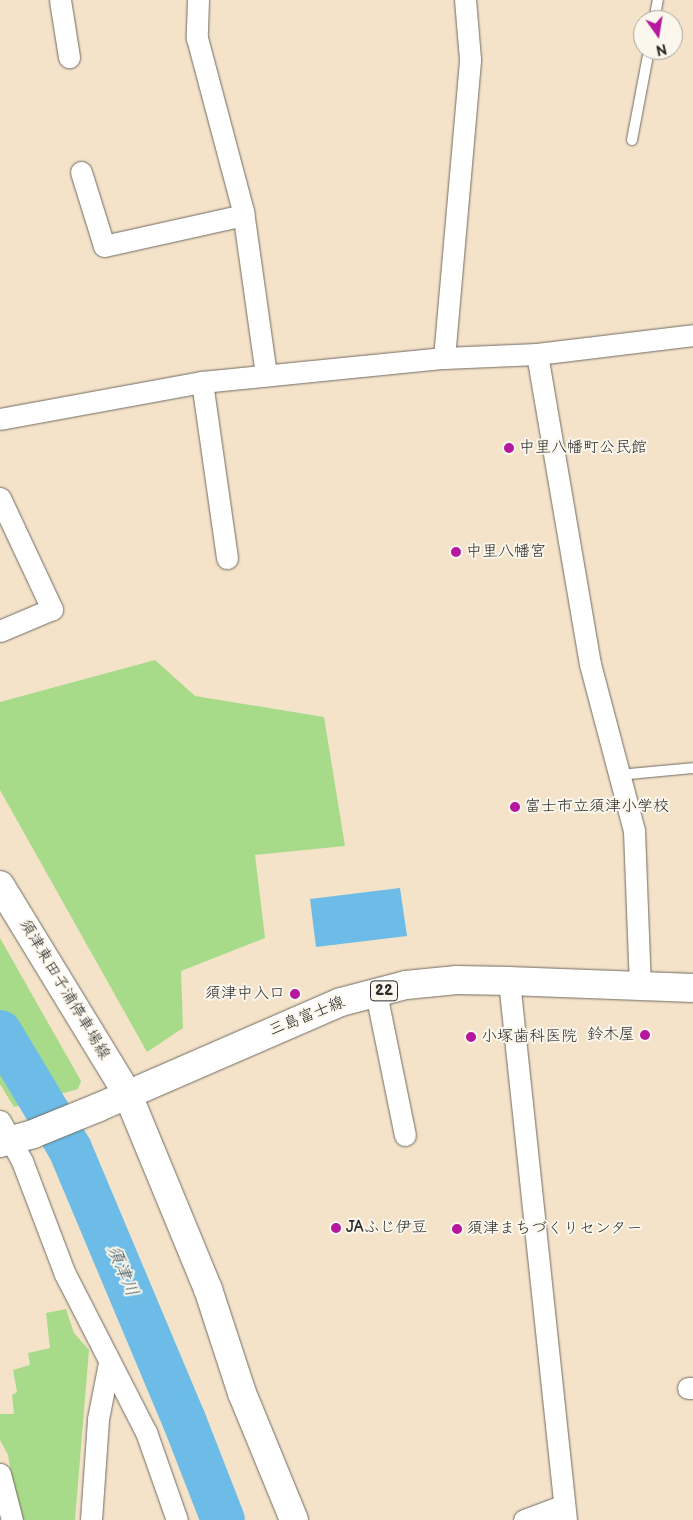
<!DOCTYPE html>
<meta charset="utf-8">
<style>
body{margin:0}
#map{position:relative;width:693px;height:1520px;overflow:hidden;background:#f4e3c9;font-family:"Balsamiq Sans","Klee One",sans-serif}
div>[style]{position:absolute}
[style*='--x']{left:calc(var(--x)*1px);top:calc(var(--y)*1px);width:calc(var(--w)*1px);rotate:calc(var(--a)*1deg)}
.green>*{inset:0;background:#a7db8a}
.water>*{inset:0;background:#6cbce7}
.river>*{height:44px;margin:-22px;padding:0 22px;transform-origin:22px;border-radius:22px;background:#6cbce7}
.roads{filter:drop-shadow(0 0 1px #716b62) drop-shadow(0 0 1px #716b62)}
.lane>*{height:10px;margin:-5px;padding:0 5px;transform-origin:5px;border-radius:5px;background:#fff}
.street>*{height:21px;margin:-10.5px;padding:0 10.5px;transform-origin:10.5px;border-radius:10.5px;background:#fff}
.secondary>*{height:28px;margin:-14px;padding:0 14px;transform-origin:14px;border-radius:14px;background:#fff}
.primary>*{height:28px;margin:-14px;padding:0 14px;transform-origin:14px;border-radius:14px;background:#fff}
.dots>*{width:14px;height:14px;translate:-50% -50%;box-sizing:border-box;border:2px solid #fbf7ec;border-radius:50%}
span{translate:-50% -50%;white-space:nowrap;text-align:center;line-height:1.15;-webkit-text-stroke:4px #fbf7ec;paint-order:stroke}
.shield-label span{padding:1px 4px;background:#fbf7ec;border:1px solid;border-radius:4px;-webkit-text-stroke-width:0}
.shield-label{font-size:15px;color:#2b2b2b;font-weight:700}
.poi-label{font-size:16px;color:#2b2b2b}
.left{translate:0 -50%;text-align:left}
.right{translate:-100% -50%;text-align:right}
.street-label{font-size:16px;color:#2b2b2b}
.water-label{font-size:18px;color:#3e5663;font-style:italic}
.north{position:absolute;left:633px;top:10px;width:50px;height:50px;box-sizing:border-box;background:#fbf7ec;border:1px solid #a8a59f;border-radius:50%;rotate:167deg;font-size:14px;font-weight:700;line-height:20px;text-align:center;color:#2b2b2b}
.north::after{content:'';display:block;margin:auto;width:18px;height:22px;background:#b5179e;clip-path:polygon(50% 0,100% 100%,50% 72%,0 100%)}
</style>
<div id="map">
<div class="green">
<div style="clip-path:polygon(155px 660px,195px 696px,324px 717px,345px 846px,255px 855px,265px 938px,181px 971px,183px 1028px,147px 1052px,0 790px,0 702px)"></div>
<div style="clip-path:polygon(0 938px,81px 1081px,78px 1089px,14px 1107px,0 1084px)"></div>
<div style="clip-path:polygon(66px 1309px,74px 1333px,89px 1350px,75px 1520px,19px 1520px,8px 1455px,0 1440px,0 1414px,14px 1414px,12px 1395px,17px 1392px,13px 1370px,30px 1365px,28px 1353px,50px 1348px,46px 1313px)"></div>
</div>
<div class="water">
<div style="clip-path:polygon(400px 888px,407px 936px,316px 947px,310px 899px)"></div>
</div>
<div class="river">
<div style="--x:0;--y:1032;--w:136;--a:59.1"></div>
<div style="--x:70;--y:1149;--w:294;--a:67.2"></div>
<div style="--x:184;--y:1420;--w:107;--a:68.7"></div>
</div>
<div class="roads">
<div class="lane">
<div style="--x:654;--y:20;--w:20;--a:-79"></div>
<div style="--x:632;--y:140;--w:92;--a:-79.3"></div>
<div style="--x:618;--y:775;--w:75;--a:-5.3"></div>
</div>
<div class="street">
<div style="--x:60;--y:0;--w:58;--a:81"></div>
<div style="--x:198;--y:0;--w:38;--a:92"></div>
<div style="--x:197;--y:38;--w:179;--a:75.1"></div>
<div style="--x:243;--y:211;--w:166;--a:82"></div>
<div style="--x:81;--y:172;--w:77;--a:72.7"></div>
<div style="--x:104;--y:246;--w:143;--a:-12.5"></div>
<div style="--x:537;--y:354;--w:314;--a:80.3"></div>
<div style="--x:590;--y:664;--w:173;--a:75.2"></div>
<div style="--x:634;--y:831;--w:154;--a:87.8"></div>
<div style="--x:444;--y:358;--w:300;--a:-85"></div>
<div style="--x:470;--y:59;--w:59;--a:-94.8"></div>
<div style="--x:202;--y:382;--w:178;--a:81.9"></div>
<div style="--x:0;--y:419;--w:205;--a:-10.4"></div>
<div style="--x:202;--y:382;--w:243;--a:-5.7"></div>
<div style="--x:444;--y:358;--w:93;--a:-2.5"></div>
<div style="--x:537;--y:354;--w:157;--a:-6.9"></div>
<div style="--x:0;--y:498;--w:123;--a:64.9"></div>
<div style="--x:52;--y:609;--w:56;--a:157.1"></div>
<div style="--x:509;--y:981;--w:542;--a:83.96"></div>
<div style="--x:376;--y:993;--w:145;--a:78.5"></div>
<div style="--x:0;--y:1121;--w:46;--a:61.2"></div>
<div style="--x:22;--y:1161;--w:121;--a:69.2"></div>
<div style="--x:65;--y:1274;--w:178;--a:62.9"></div>
<div style="--x:146;--y:1432;--w:93;--a:70.6"></div>
<div style="--x:688;--y:1388;--w:5;--a:0"></div>
<div style="--x:0;--y:1474;--w:48;--a:75.4"></div>
<div style="--x:91;--y:1520;--w:101;--a:-86"></div>
<div style="--x:98;--y:1419;--w:57;--a:-78.9"></div>
<div style="--x:524;--y:1520;--w:40;--a:-20.2"></div>
</div>
<div class="secondary">
<div style="--x:0;--y:885;--w:246;--a:58.6"></div>
<div style="--x:128;--y:1095;--w:210;--a:67.6"></div>
<div style="--x:208;--y:1289;--w:109;--a:71.9"></div>
<div style="--x:242;--y:1393;--w:137;--a:67.7"></div>
</div>
<div class="primary">
<div style="--x:0;--y:1143;--w:34;--a:-15"></div>
<div style="--x:33;--y:1134;--w:69;--a:-22.1"></div>
<div style="--x:97;--y:1108;--w:266;--a:-23.5"></div>
<div style="--x:341;--y:1002;--w:67;--a:-14.7"></div>
<div style="--x:406;--y:985;--w:51;--a:-5.6"></div>
<div style="--x:457;--y:980;--w:52;--a:1.1"></div>
<div style="--x:509;--y:981;--w:184;--a:2.2"></div>
</div>
</div>
<div class="dots">
<div style="left:509px;top:448px;background:#b5179e"></div>
<div style="left:456px;top:552px;background:#b5179e"></div>
<div style="left:515px;top:807px;background:#b5179e"></div>
<div style="left:295px;top:994px;background:#b5179e"></div>
<div style="left:645px;top:1035px;background:#b5179e"></div>
<div style="left:471px;top:1037px;background:#b5179e"></div>
<div style="left:336px;top:1228px;background:#b5179e"></div>
<div style="left:457px;top:1229px;background:#b5179e"></div>
</div>
<div class="shield-label">
<span style="left:384px;top:991px">22</span>
</div>
<div class="poi-label">
<span class="left" style="left:519px;top:448px">中里八幡町公民館</span>
<span class="left" style="left:466px;top:552px">中里八幡宮</span>
<span class="left" style="left:525px;top:807px">富士市立須津小学校</span>
<span class="right" style="left:285px;top:994px">須津中入口</span>
<span class="right" style="left:635px;top:1035px">鈴木屋</span>
<span class="left" style="left:481px;top:1037px">小塚歯科医院</span>
<span class="left" style="left:346px;top:1228px">JAふじ伊豆</span>
<span class="left" style="left:467px;top:1229px">須津まちづくりセンター</span>
</div>
<div class="street-label">
<span style="left:64px;top:990px;rotate:59deg">須津東田子浦停車場線</span>
<span style="left:307px;top:1017px;rotate:-22deg">三島富士線</span>
</div>
<div class="water-label">
<span style="left:122px;top:1271px;rotate:67deg">須津川</span>
</div>
<div class="north">N</div>
</div>
